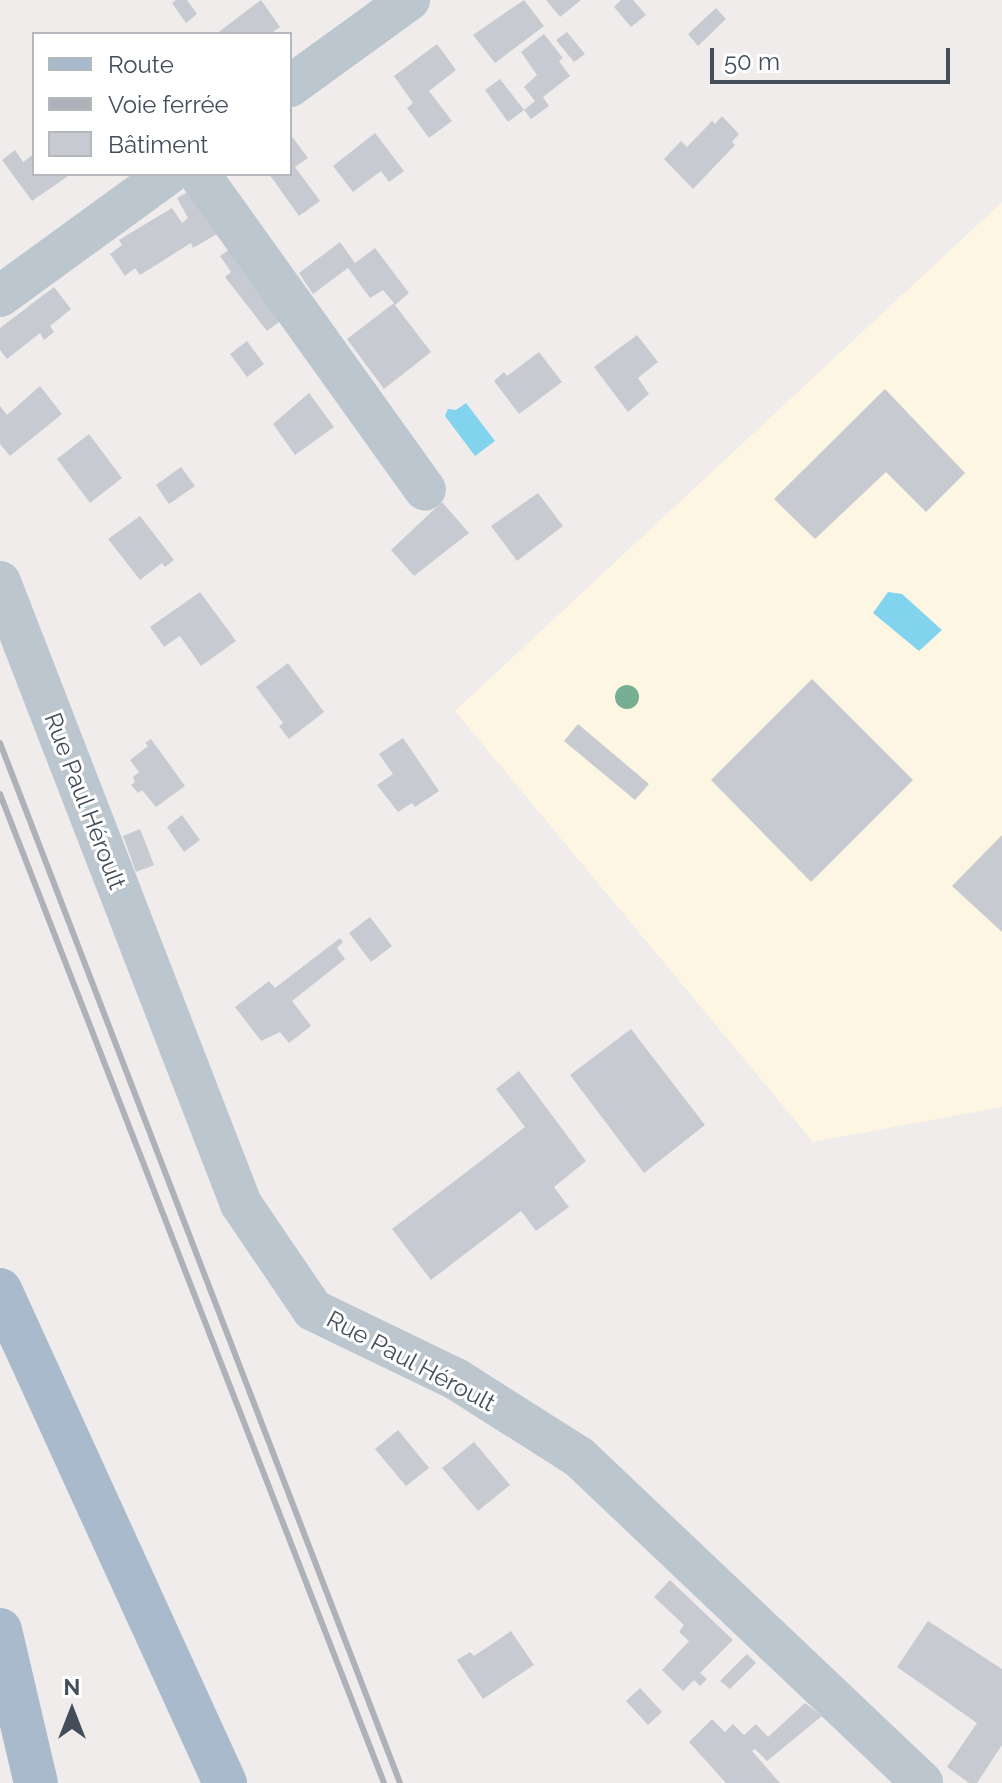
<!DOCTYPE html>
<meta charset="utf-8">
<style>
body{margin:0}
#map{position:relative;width:1002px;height:1783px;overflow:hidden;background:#efeceb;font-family:Raleway,sans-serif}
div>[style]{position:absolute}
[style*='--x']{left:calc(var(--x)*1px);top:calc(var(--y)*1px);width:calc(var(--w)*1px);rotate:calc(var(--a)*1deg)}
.commercial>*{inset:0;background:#fcf6e2}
.water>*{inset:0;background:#82d3ee}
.building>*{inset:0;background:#c8cad2}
.minor>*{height:42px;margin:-21px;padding:0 21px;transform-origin:21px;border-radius:21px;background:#bcc6cf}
.major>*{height:44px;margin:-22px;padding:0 22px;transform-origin:22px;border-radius:22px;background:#aabacd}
.rail>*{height:6px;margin:-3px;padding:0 3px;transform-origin:3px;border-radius:3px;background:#aeb1b7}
.trees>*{width:24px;height:24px;margin:-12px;border-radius:50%;background:#76ae94}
span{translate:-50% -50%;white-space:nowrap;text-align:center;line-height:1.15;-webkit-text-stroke:6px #fff;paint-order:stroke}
.street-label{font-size:24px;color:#444e5a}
.legend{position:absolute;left:32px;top:32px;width:260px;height:144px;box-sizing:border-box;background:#fff;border:2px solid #b4b8bd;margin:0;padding:10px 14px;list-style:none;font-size:24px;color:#444e5a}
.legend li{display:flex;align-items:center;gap:16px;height:40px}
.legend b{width:40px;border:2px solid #b4b8bd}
.north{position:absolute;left:32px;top:1671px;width:80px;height:80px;-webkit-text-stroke:6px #fff;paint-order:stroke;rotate:0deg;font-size:22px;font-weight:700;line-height:32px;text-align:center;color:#444e5a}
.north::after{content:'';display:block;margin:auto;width:28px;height:36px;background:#444e5a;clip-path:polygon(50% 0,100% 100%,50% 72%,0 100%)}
.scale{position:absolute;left:710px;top:48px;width:240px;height:36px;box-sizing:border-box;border:4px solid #444e5a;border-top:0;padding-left:10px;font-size:24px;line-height:28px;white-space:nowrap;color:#444e5a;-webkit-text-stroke:6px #fff;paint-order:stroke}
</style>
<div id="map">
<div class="commercial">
<div style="clip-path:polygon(1002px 202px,1002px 1107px,813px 1142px,455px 711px)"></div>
</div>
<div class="water">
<div style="clip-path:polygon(466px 403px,495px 441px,475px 456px,445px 416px,448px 409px,456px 410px)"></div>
<div style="clip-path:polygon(888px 592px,902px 594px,942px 630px,919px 651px,873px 613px)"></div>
</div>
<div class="building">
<div style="clip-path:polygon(176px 0,187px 0,197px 14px,186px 23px,172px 3px)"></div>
<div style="clip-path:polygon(261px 0,280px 27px,270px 34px,216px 34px)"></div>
<div style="clip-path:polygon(524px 0,544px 26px,495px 63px,473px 35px)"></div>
<div style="clip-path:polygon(546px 0,581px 0,560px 17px)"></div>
<div style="clip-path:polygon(621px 0,633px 0,646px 15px,631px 27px,614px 7px)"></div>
<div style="clip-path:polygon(716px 8px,726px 19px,698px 46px,688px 34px)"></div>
<div style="clip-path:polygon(567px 32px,585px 54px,574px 62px,556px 40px)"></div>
<div style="clip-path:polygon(544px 34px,563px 58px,559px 61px,570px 76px,543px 97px,549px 106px,531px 119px,524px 110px,535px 101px,524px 87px,537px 75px,521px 52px)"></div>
<div style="clip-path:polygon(437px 44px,456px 70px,429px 91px,452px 121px,429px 138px,407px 108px,413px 103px,394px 76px)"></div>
<div style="clip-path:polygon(500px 79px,524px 110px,508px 122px,485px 90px)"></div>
<div style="clip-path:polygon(722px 116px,739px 134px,732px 142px,735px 145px,693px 189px,664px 159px,681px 141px,687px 147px,712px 121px,715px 124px)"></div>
<div style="clip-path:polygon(375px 133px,404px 171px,389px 182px,381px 171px,353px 192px,333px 166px)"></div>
<div style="clip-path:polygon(290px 134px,308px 158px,295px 167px,320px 201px,299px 216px,269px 174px,290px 174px)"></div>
<div style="clip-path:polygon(15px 150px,23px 162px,34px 154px,34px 174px,71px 174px,32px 201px,2px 160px)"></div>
<div style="clip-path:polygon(196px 187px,222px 231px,193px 248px,191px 243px,140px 275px,135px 268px,125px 276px,110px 254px,122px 245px,119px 240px,172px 208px,182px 223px,188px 218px,177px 198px)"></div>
<div style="clip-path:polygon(340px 242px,355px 263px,375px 248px,409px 293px,395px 305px,431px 352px,384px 389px,347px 339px,394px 303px,383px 290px,370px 298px,348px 268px,313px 294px,299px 273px)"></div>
<div style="clip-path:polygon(234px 246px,287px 316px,267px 331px,225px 277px,231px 272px,220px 256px)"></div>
<div style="clip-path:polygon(54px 287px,71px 309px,50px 326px,54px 332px,44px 340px,40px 333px,7px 359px,0 350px,0 328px)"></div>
<div style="clip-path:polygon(637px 335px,658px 362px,638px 378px,649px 394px,628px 412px,594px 367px)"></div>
<div style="clip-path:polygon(247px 341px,264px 364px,247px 377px,230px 354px)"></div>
<div style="clip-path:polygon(539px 352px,562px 382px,519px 414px,494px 381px,504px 372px,507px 376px)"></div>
<div style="clip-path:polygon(40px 386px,62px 414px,10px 456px,0 444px,0 406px,7px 415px)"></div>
<div style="clip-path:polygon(885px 389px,965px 473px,926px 512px,886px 472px,815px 539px,774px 499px)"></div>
<div style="clip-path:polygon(309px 393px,334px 427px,295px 455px,273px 424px)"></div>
<div style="clip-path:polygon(89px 434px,122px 478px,90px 503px,57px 459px)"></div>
<div style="clip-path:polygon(181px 467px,195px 486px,169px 504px,156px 485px)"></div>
<div style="clip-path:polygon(538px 493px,563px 526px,517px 561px,491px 526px)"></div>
<div style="clip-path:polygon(442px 502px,469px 533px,414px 576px,391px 550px)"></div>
<div style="clip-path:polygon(140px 516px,174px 560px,165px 567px,162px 563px,140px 580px,108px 539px)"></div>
<div style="clip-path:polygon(200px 592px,236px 641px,201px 666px,180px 636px,164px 647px,150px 627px)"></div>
<div style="clip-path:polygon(288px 663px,324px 712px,289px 739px,279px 726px,283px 723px,256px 687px)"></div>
<div style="clip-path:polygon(812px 679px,913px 780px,811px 882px,711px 780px)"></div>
<div style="clip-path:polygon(578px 724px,649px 784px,635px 800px,564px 741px)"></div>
<div style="clip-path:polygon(403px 738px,439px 791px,415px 807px,412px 803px,398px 812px,377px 785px,393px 774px,379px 754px)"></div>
<div style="clip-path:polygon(151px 739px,185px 786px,156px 807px,142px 790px,138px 793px,131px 785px,135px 782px,133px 777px,139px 772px,130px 760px,148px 746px,145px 743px)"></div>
<div style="clip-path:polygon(182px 815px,200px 840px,184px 852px,167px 827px)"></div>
<div style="clip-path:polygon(140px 829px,154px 865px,136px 872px,123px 836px)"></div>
<div style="clip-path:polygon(1002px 835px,1002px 932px,952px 886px)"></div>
<div style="clip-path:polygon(370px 917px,392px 946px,371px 962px,349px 933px)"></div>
<div style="clip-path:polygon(340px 938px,343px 942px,337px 948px,345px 959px,292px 1001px,311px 1026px,289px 1043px,280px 1032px,261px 1041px,235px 1007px,269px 981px,275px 988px)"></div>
<div style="clip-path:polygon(631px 1029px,705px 1125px,644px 1173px,570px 1075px)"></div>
<div style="clip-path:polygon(519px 1071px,586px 1161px,554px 1187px,569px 1207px,536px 1231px,521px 1211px,431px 1280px,392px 1229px,525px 1127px,496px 1089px)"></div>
<div style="clip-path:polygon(398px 1430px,429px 1468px,406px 1486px,375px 1449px)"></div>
<div style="clip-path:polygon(474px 1442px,510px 1485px,478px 1511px,442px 1468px)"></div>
<div style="clip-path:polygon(670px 1580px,733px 1640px,700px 1673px,707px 1679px,700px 1686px,694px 1680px,683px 1691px,662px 1670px,689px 1641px,679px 1632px,684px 1625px,654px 1597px)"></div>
<div style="clip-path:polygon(928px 1621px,1002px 1669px,1002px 1745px,977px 1783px,969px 1783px,947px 1767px,977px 1723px,897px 1667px)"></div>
<div style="clip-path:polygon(511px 1631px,534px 1665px,483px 1699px,457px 1660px,470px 1652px,474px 1656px)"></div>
<div style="clip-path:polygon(747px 1654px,756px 1663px,730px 1689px,720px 1681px)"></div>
<div style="clip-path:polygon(640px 1688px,662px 1712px,648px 1725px,626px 1701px)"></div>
<div style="clip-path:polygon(805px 1703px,822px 1716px,767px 1761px,755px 1749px,752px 1751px,780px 1783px,726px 1783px,689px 1742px,712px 1719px,725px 1732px,733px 1724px,744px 1735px,756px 1724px,768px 1737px)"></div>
</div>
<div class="minor">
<div style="--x:290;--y:86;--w:147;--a:-35.9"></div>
<div style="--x:199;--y:174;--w:388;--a:54.4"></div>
<div style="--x:0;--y:296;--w:208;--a:-36"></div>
<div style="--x:0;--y:582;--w:667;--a:68.82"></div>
<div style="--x:241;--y:1204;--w:128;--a:55.8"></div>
<div style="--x:313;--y:1310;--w:159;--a:25.8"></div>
<div style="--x:456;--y:1379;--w:146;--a:32.4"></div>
<div style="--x:579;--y:1457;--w:473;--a:43.5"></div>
</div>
<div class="major">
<div style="--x:0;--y:1290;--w:542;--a:65.47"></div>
<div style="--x:0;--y:1630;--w:157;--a:76.8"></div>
</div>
<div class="rail">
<div style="--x:0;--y:743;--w:1114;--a:68.96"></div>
<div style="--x:0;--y:794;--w:1061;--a:68.78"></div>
</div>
<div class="trees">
<div style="left:627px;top:697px"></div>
</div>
<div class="street-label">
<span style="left:85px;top:801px;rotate:69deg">Rue Paul Héroult</span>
<span style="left:411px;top:1361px;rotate:28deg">Rue Paul Héroult</span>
</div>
<ul class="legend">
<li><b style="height:10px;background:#aabacd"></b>Route</li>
<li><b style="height:10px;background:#aeb1b7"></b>Voie ferrée</li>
<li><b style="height:22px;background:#c8cad2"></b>Bâtiment</li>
</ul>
<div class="north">N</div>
<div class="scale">50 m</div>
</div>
